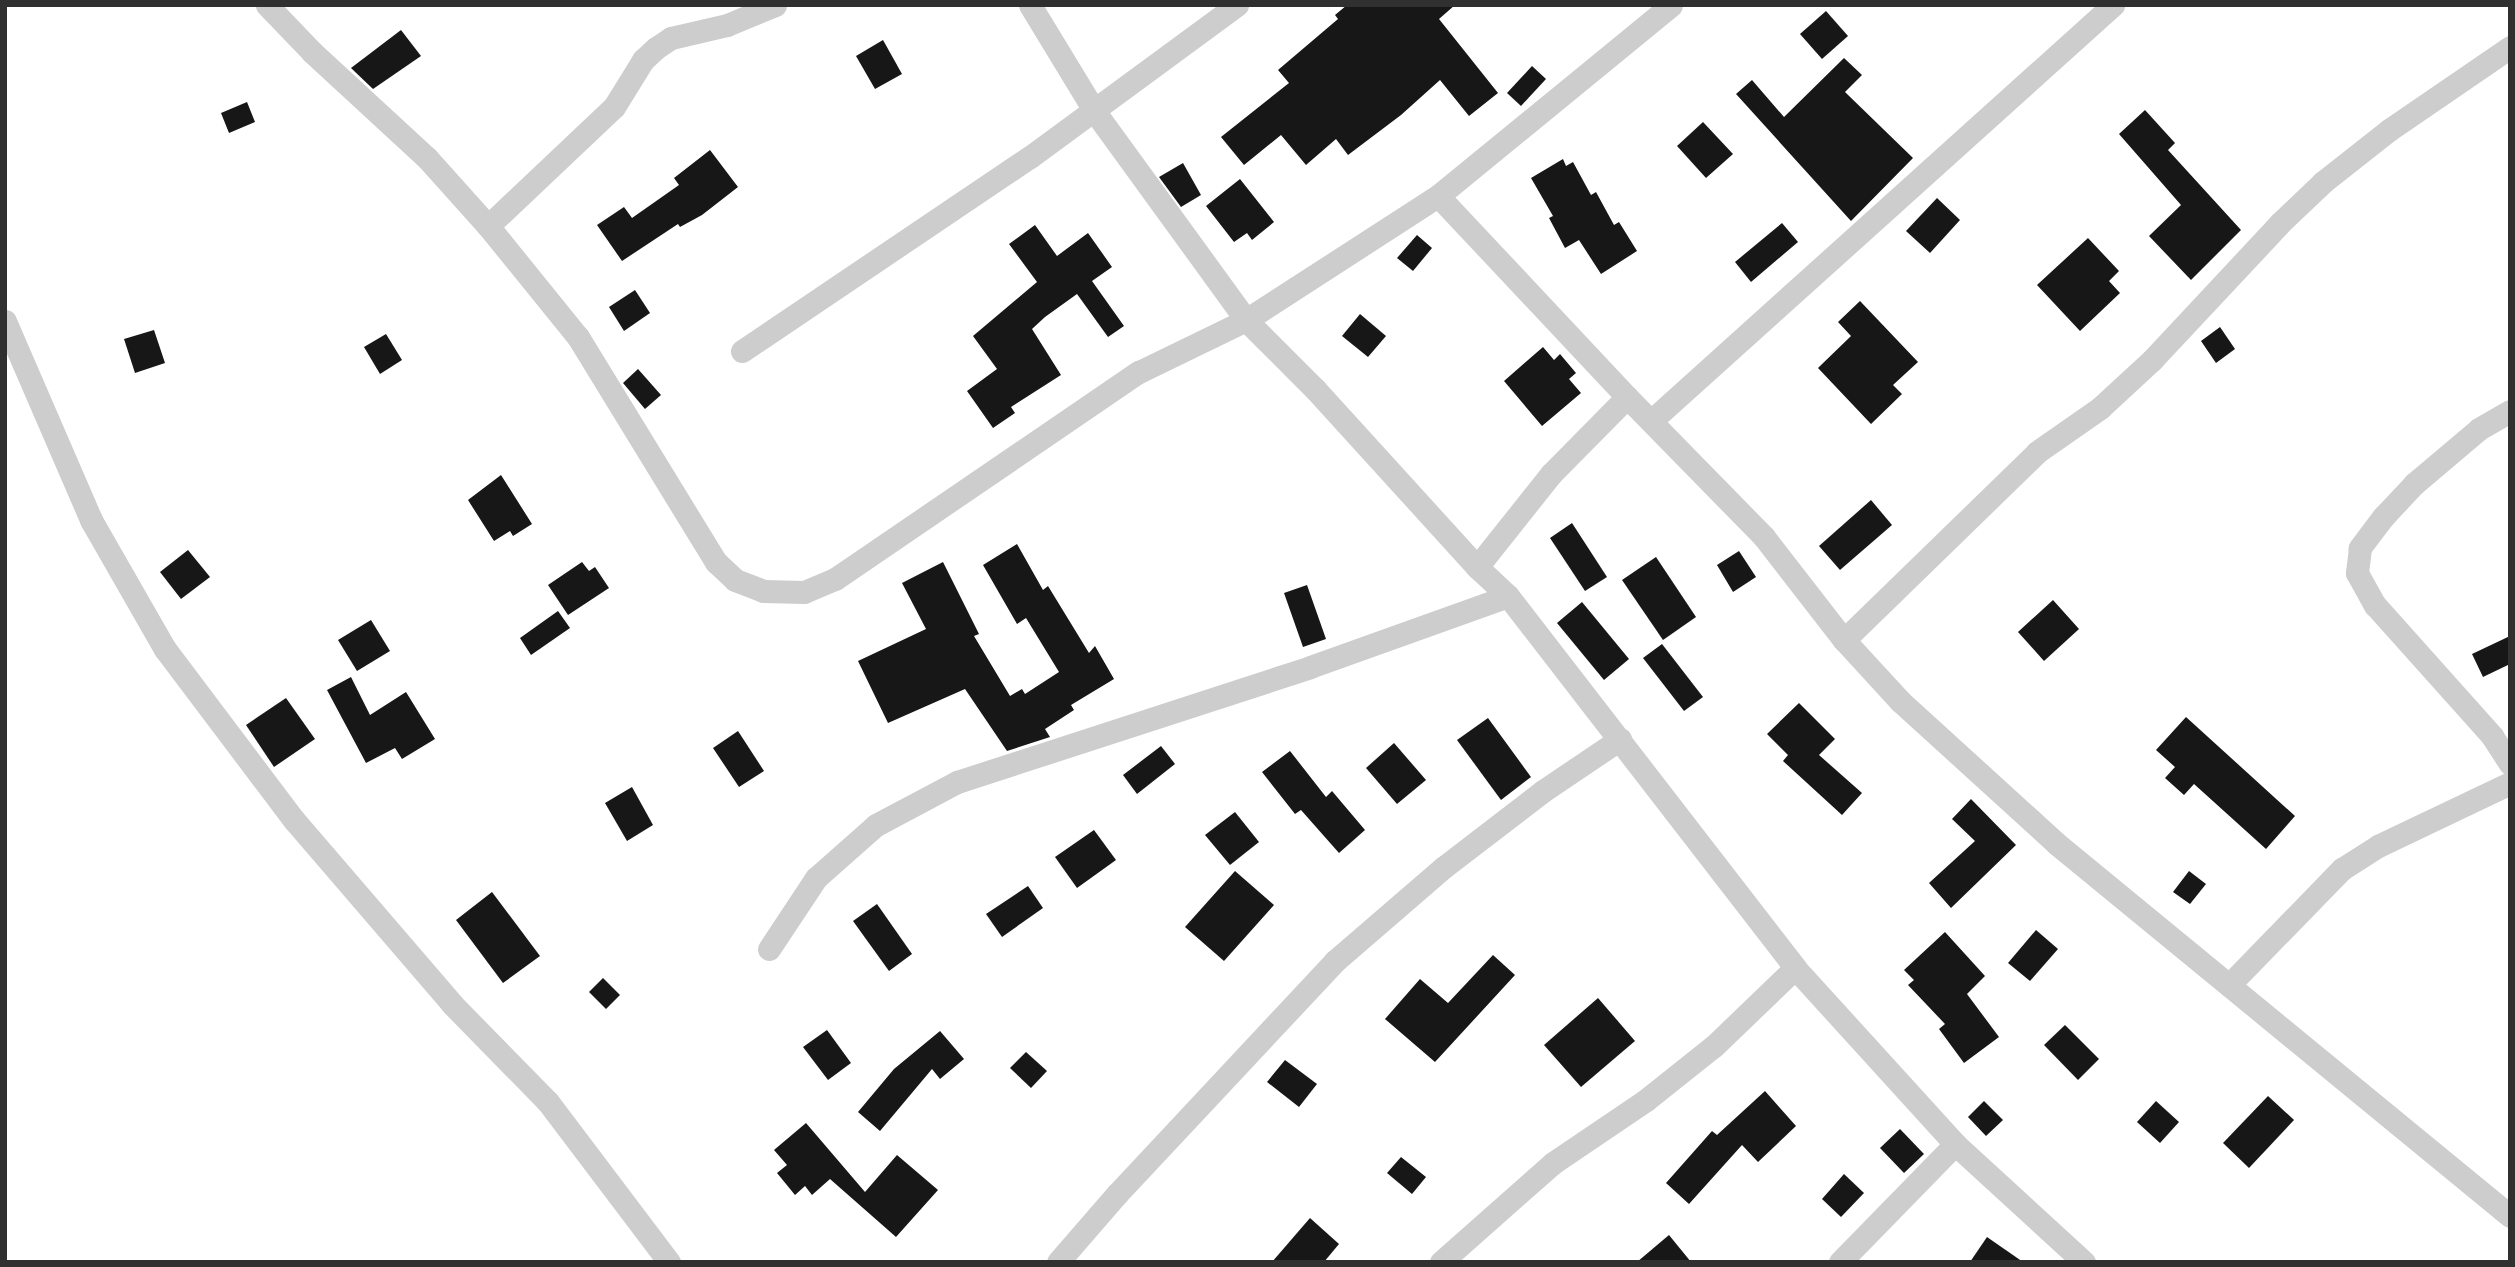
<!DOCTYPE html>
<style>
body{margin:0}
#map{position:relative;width:2515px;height:1267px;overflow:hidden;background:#fff;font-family:"Archivo Narrow",sans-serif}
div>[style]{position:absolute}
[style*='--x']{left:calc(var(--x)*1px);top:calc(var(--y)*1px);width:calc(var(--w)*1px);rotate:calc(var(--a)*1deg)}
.building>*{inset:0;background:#171717}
.minor>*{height:23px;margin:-11.5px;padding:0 11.5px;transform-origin:11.5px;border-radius:11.5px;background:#cdcdcd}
span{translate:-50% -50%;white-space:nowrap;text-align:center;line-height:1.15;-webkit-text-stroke:7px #fff;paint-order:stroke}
.frame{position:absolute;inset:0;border:7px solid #303030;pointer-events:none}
</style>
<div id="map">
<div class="building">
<div style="clip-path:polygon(1347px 5px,1455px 5px,1439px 19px,1498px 93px,1469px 116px,1440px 80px,1401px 115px,1348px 155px,1336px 139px,1306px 165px,1281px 135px,1244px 165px,1221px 137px,1289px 83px,1278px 70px,1338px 19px,1335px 15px)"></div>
<div style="clip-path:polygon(1826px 11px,1848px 36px,1822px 59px,1800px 34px)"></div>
<div style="clip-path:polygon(401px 30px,421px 56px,373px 89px,351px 68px)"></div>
<div style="clip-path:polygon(883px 40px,902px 74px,875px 89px,856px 56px)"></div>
<div style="clip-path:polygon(1844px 58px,1862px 75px,1845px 92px,1913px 158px,1851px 221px,1736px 94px,1752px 80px,1784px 117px)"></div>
<div style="clip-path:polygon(1532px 66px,1546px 79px,1521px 106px,1507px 93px)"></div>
<div style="clip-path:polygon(247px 102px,255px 122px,229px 133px,221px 113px)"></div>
<div style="clip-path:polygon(2145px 110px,2175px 143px,2168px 150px,2241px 230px,2191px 280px,2149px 236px,2181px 205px,2119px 134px)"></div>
<div style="clip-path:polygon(1703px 122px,1733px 154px,1706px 178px,1677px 146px)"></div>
<div style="clip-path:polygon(710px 150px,738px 187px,702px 215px,680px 227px,678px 224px,622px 261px,597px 225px,624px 207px,632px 218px,679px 185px,674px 178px)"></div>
<div style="clip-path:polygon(1563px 159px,1566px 166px,1573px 162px,1591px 195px,1596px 192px,1614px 225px,1619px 222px,1637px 251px,1601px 274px,1579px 240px,1565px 248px,1549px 218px,1553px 216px,1531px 178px)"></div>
<div style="clip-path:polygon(1183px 163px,1201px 195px,1181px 207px,1159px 177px)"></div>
<div style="clip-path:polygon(1240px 179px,1274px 222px,1252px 240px,1247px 233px,1234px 242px,1206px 206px)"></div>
<div style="clip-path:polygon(1937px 198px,1960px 220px,1930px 253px,1906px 231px)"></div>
<div style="clip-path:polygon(1782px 223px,1798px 242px,1751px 282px,1735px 262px)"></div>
<div style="clip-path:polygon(1035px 225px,1057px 256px,1088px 233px,1112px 267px,1092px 281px,1124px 326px,1108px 337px,1077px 294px,1045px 317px,1032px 329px,1061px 375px,1011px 407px,1015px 413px,993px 428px,967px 391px,997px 369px,973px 336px,1037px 282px,1009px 244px)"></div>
<div style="clip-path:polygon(1417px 235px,1432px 248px,1413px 271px,1397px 258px)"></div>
<div style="clip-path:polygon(2088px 238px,2119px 271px,2109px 281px,2120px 293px,2080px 331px,2037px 285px)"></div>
<div style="clip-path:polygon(635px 290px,650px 313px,624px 331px,609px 307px)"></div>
<div style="clip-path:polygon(1860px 301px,1918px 362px,1893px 385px,1902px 394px,1871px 424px,1818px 368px,1851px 336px,1838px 322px)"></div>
<div style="clip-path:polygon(1360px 314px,1386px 336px,1368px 357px,1342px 336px)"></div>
<div style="clip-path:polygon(2220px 327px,2235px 349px,2216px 363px,2201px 341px)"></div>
<div style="clip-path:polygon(154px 330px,165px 363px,135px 373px,124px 339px)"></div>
<div style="clip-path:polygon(386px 334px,402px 360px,380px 374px,364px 347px)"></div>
<div style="clip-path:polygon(1543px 347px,1554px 360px,1560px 354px,1576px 373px,1569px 379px,1581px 393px,1542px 426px,1504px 381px)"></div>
<div style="clip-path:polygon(638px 369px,661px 395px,645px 409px,623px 383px)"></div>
<div style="clip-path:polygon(501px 475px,532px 524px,513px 536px,510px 531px,494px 541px,468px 500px)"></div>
<div style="clip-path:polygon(1871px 500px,1892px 525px,1840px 570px,1819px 546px)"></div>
<div style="clip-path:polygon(1572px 523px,1607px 577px,1585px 591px,1550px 538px)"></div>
<div style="clip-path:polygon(1017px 544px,1043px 590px,1048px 586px,1089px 653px,1095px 646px,1114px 679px,1071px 705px,1074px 710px,1045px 729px,1050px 737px,1007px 751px,965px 689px,888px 723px,858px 661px,926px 629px,902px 583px,943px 562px,979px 634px,974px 636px,1010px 696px,1022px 689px,1025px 694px,1059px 672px,1026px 618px,1017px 624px,983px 565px)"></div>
<div style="clip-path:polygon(188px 550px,210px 577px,181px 599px,160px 572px)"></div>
<div style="clip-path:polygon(1739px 551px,1756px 577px,1733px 592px,1717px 565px)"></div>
<div style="clip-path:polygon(1656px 557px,1696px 617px,1663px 640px,1622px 580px)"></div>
<div style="clip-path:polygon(582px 562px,589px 571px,595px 567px,609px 588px,568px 615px,548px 585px)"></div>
<div style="clip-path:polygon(1307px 585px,1326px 639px,1303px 647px,1284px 593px)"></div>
<div style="clip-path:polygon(2053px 600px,2079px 629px,2044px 661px,2018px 632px)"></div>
<div style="clip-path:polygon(1582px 602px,1629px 659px,1604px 680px,1557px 623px)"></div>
<div style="clip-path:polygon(558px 611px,570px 628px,531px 655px,520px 638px)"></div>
<div style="clip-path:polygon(371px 620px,390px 651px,357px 671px,338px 640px)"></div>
<div style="clip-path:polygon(2510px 636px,2510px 664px,2483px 677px,2472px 654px)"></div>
<div style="clip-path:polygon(1662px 644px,1703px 697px,1684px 711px,1643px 658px)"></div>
<div style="clip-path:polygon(351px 677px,370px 715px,406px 692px,435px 739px,402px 759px,395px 748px,366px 763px,327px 690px)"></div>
<div style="clip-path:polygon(286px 698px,315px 739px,274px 767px,246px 725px)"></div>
<div style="clip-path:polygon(1799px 703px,1835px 739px,1819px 755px,1862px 793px,1842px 815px,1783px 761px,1788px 755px,1767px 734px)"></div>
<div style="clip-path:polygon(2186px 717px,2295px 816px,2266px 849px,2194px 784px,2184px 795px,2165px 778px,2175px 767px,2156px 750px)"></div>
<div style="clip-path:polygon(1488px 718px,1531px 777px,1501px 800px,1457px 740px)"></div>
<div style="clip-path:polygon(738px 731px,764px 771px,739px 787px,713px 748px)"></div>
<div style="clip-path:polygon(1394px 743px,1426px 780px,1397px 804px,1366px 768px)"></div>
<div style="clip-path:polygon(1161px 746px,1175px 764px,1137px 794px,1123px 775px)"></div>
<div style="clip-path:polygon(1290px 751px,1326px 797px,1332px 791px,1365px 830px,1339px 853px,1301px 810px,1295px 814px,1262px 772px)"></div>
<div style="clip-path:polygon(632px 787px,653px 825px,627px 841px,605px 803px)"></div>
<div style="clip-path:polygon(1971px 799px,2016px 845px,1951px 908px,1929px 883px,1975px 841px,1952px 819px)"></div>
<div style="clip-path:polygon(1235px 812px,1259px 842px,1230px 865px,1205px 835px)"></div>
<div style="clip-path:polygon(1094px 830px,1116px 860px,1077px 888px,1055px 857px)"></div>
<div style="clip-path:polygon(1235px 871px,1274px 905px,1224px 961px,1185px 927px)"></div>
<div style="clip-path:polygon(2189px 871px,2206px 884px,2190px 904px,2173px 892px)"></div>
<div style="clip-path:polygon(1028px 886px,1043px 908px,1002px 937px,986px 914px)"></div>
<div style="clip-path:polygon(492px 892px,540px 956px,503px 983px,456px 920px)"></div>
<div style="clip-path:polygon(877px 904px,912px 954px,889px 971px,853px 921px)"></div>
<div style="clip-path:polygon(2036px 930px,2058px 949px,2030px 981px,2008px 963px)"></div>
<div style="clip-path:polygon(1945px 932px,1985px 976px,1967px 994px,1999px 1037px,1964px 1063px,1939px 1029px,1945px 1024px,1908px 985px,1914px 980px,1904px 970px)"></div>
<div style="clip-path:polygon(1493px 955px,1515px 975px,1435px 1062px,1385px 1019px,1420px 979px,1448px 1003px)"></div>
<div style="clip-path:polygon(603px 978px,620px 995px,606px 1009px,589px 992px)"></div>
<div style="clip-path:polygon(1598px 998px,1635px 1041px,1581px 1087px,1544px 1045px)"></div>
<div style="clip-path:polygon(2065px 1025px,2099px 1059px,2078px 1080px,2044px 1045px)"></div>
<div style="clip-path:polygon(827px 1030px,851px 1063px,828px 1080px,803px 1047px)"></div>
<div style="clip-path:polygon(940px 1031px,964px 1059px,940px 1079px,932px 1069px,880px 1131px,858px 1112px,894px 1069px)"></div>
<div style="clip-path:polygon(1026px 1052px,1047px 1071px,1031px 1088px,1010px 1068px)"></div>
<div style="clip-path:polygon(1285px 1060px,1317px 1084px,1299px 1107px,1267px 1082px)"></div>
<div style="clip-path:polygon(1765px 1091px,1796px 1126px,1758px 1162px,1742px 1145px,1689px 1204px,1666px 1183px,1712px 1131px,1717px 1135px)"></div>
<div style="clip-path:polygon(2268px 1096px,2294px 1120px,2249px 1168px,2223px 1143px)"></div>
<div style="clip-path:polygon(1984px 1101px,2003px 1120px,1986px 1136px,1968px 1117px)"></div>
<div style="clip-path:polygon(2156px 1101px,2179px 1122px,2160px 1143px,2137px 1122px)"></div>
<div style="clip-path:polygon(806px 1123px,865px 1192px,897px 1155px,938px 1190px,896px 1237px,830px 1179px,812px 1195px,805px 1186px,795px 1195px,777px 1173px,787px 1165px,774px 1150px)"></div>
<div style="clip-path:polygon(1900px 1129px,1924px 1154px,1904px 1173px,1880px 1148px)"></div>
<div style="clip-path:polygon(1401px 1157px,1426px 1177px,1412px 1194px,1387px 1173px)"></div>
<div style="clip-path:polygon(1844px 1174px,1864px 1193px,1841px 1217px,1822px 1199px)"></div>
<div style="clip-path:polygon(1310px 1218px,1339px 1244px,1324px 1262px,1272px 1262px)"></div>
<div style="clip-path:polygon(1669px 1235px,1691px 1262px,1637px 1262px)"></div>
<div style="clip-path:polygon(1987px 1237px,2023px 1262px,1970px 1262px)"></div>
</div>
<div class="minor">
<div style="--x:267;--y:5;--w:65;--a:46.2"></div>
<div style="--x:312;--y:52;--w:156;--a:42.7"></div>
<div style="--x:427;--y:158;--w:91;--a:48.1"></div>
<div style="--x:488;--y:226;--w:143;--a:51"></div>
<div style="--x:578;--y:337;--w:264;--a:58.5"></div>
<div style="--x:716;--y:562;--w:26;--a:43"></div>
<div style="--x:735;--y:580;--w:30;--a:21"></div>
<div style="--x:763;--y:591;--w:41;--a:1.4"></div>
<div style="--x:804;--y:592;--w:34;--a:-23"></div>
<div style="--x:835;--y:579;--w:368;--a:-34.3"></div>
<div style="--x:1139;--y:372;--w:119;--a:-25.9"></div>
<div style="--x:1246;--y:320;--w:229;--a:-32.9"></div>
<div style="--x:1030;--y:5;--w:125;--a:58.7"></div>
<div style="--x:1095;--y:112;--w:257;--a:54"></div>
<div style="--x:1246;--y:320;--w:98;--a:45"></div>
<div style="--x:1315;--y:389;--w:241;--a:47.7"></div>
<div style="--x:1477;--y:567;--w:42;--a:43.1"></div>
<div style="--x:1508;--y:596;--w:470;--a:52.3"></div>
<div style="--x:1795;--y:968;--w:238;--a:47.7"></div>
<div style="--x:1955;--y:1144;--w:175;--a:42.5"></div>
<div style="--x:488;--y:226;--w:173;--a:-43.4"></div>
<div style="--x:614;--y:107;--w:55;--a:-58.3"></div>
<div style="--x:643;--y:60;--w:18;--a:-43"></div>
<div style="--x:656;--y:48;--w:18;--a:-34"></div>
<div style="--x:671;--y:38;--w:57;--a:-13.1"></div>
<div style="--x:727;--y:25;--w:52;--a:-22.6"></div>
<div style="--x:5;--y:321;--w:217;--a:66.6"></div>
<div style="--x:91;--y:520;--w:149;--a:60.2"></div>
<div style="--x:165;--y:649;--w:214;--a:53"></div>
<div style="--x:294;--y:820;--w:243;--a:49.3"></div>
<div style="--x:452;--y:1004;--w:137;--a:45.6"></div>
<div style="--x:548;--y:1102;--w:201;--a:52.9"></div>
<div style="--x:742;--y:351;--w:347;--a:-34"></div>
<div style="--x:1030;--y:157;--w:257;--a:-36.3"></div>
<div style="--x:1627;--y:397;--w:276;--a:-133.2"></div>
<div style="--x:1438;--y:196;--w:301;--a:-39.3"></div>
<div style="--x:2510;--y:411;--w:36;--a:150"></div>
<div style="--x:2479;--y:429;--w:85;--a:139.8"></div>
<div style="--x:2414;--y:484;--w:45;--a:133.2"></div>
<div style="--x:2383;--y:517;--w:39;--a:127"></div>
<div style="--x:2360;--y:548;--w:25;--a:97"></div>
<div style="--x:2357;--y:573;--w:37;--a:61"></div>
<div style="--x:2375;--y:605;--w:176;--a:48.2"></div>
<div style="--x:2492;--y:736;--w:33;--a:57"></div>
<div style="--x:1651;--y:421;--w:622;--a:-42"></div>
<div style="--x:1477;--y:567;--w:119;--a:-51.5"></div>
<div style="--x:1551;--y:474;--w:108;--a:-45.4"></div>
<div style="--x:1627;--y:397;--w:196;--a:45.6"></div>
<div style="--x:1764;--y:537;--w:130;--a:52.2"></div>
<div style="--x:1844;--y:640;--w:83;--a:47.4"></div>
<div style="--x:1900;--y:701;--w:212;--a:42.3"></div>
<div style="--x:2057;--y:844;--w:586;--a:39.39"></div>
<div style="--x:1844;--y:640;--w:269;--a:-44.2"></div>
<div style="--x:2037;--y:452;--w:77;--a:-34.9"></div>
<div style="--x:2100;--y:408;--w:71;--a:-42.7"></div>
<div style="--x:2152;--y:360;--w:187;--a:-46.9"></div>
<div style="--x:2280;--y:223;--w:59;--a:-43.6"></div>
<div style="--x:2323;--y:182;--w:84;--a:-38.2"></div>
<div style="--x:2389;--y:130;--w:147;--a:-34.4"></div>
<div style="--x:769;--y:949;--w:85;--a:-56.5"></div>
<div style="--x:816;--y:878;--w:80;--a:-41.5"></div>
<div style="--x:876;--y:825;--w:92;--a:-28"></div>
<div style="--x:957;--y:782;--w:371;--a:-18"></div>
<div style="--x:1310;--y:667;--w:210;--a:-19.7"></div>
<div style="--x:2229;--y:985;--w:162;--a:-45.8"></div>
<div style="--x:2342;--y:869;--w:43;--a:-32.6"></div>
<div style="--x:2378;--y:846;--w:146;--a:-25.5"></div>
<div style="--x:1058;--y:1262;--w:90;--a:-49.1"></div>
<div style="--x:1117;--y:1194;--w:319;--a:-46.9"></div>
<div style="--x:1335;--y:961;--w:144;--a:-40.8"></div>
<div style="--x:1444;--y:867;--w:125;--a:-37.5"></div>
<div style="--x:1543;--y:791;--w:93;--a:-34"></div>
<div style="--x:1441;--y:1262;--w:149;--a:-41.5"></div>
<div style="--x:1553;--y:1163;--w:112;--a:-34.1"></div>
<div style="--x:1646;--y:1100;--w:87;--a:-38.5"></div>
<div style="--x:1714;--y:1046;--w:112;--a:-43.9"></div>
<div style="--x:1840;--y:1262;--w:165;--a:-45.7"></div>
</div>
<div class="frame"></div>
</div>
